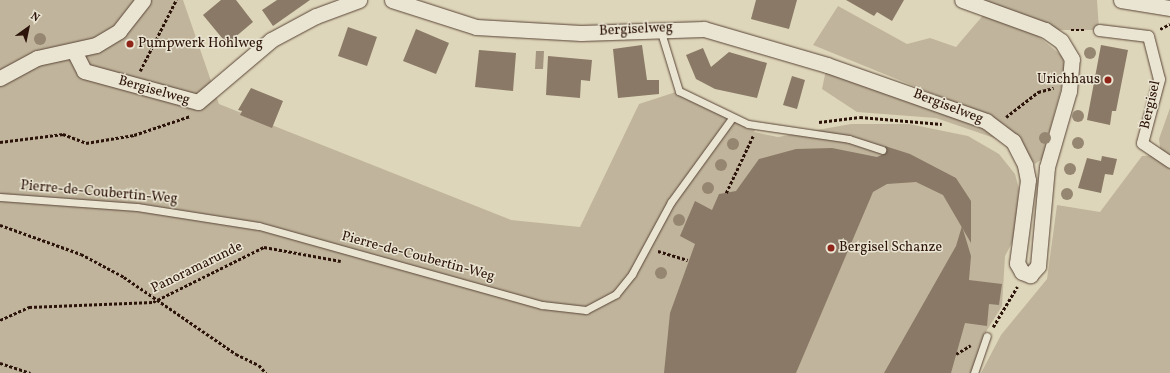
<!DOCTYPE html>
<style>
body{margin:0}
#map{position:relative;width:1170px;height:373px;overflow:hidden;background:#ded6ba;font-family:Vollkorn,serif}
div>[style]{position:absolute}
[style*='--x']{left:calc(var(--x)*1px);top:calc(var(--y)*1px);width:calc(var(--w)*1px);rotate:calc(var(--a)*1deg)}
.green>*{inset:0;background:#c0b59c}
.water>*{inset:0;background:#a2947e}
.building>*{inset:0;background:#897966}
.path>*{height:2.5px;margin-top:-1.25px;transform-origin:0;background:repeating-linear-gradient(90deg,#2d140a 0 3px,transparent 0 5px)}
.roads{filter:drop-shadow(0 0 1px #594436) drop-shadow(0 0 1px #594436)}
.service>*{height:7px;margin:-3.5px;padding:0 3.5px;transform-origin:3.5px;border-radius:3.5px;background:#eae4d2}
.pedestrian>*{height:11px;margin:-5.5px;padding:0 5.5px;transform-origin:5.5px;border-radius:5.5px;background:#eae4d2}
.minor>*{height:15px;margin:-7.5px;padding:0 7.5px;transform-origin:7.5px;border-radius:7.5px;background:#eae4d2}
.trees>*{width:12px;height:12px;margin:-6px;border-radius:50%;background:#958671}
.dots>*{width:11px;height:11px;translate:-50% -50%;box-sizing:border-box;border:2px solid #eae4d2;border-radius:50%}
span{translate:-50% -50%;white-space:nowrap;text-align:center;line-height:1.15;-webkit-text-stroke:3px #eae4d2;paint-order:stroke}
.street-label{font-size:14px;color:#2d140a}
.poi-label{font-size:14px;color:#2d140a}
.left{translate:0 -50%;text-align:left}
.right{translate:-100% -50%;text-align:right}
.north{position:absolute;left:8px;top:8px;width:40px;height:40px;-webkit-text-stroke:3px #eae4d2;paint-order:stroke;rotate:33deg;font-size:11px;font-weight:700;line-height:16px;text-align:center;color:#2d140a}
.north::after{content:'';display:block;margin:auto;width:14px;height:18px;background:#2d140a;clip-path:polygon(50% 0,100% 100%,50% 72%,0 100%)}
</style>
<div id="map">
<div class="green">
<div style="clip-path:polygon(0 0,183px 0,219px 104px,511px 220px,580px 227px,639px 104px,679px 91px,757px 126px,754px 132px,778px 137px,851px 124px,909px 124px,968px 136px,999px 154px,1015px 174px,1019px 189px,1014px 239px,1005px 256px,1002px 306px,987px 330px,971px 373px,0 373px)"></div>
<div style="clip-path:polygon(962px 0,1097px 0,1099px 30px,1045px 30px)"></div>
<div style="clip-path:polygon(838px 6px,907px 44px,930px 38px,956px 47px,985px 13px,1038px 36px,1062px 56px,1066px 71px,1042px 159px,1035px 164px,1005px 125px,985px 115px,813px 45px)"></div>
<div style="clip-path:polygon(827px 65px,967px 114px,1000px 140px,936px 118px,857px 112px,822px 89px)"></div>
<div style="clip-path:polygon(1170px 108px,1170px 373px,981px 373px,1001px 335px,1047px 279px,1057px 205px,1100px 212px,1142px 156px,1161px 155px,1159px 139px)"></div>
</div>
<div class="water">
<div style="clip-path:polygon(536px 51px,544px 51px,543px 69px,535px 69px)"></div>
</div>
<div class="building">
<div style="clip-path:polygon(221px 0,236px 0,253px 22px,227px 44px,203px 15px)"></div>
<div style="clip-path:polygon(277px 0,310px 0,273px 26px,262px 10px)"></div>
<div style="clip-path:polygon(756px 0,797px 0,789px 29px,751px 19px)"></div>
<div style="clip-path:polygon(846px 0,904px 0,892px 21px,877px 12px,874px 16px)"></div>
<div style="clip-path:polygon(348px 27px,377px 37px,367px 66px,338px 56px)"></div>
<div style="clip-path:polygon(416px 29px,449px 43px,436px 74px,403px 61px)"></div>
<div style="clip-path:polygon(642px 45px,647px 80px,659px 80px,659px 94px,618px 98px,613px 49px)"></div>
<div style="clip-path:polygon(1101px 45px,1128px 50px,1116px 111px,1112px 111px,1110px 125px,1087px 120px)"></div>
<div style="clip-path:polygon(703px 48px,711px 67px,729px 52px,767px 63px,757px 98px,715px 89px,696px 79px,686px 55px)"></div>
<div style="clip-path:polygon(479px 50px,516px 53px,513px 91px,475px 87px)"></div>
<div style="clip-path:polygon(548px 56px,592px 60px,590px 81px,581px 80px,580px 98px,546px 95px)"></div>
<div style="clip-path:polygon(792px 76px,805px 80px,797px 109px,783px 105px)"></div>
<div style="clip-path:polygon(251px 88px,283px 101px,272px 128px,240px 115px,242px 111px,238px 110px)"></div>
<div style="clip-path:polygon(885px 146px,910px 154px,956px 178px,971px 201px,971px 243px,943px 195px,916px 182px,887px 184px,873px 192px,796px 373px,664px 373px,670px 313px,695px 244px,680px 236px,695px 201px,712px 210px,719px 194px,736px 191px,759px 159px,796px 149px,832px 148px,877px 157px,886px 153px)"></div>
<div style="clip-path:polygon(1102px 156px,1117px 159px,1113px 175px,1105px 174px,1101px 193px,1078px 188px,1087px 158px,1101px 161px)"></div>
<div style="clip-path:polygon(962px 226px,971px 256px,969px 280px,1002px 284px,999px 305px,989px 304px,987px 326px,965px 323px,951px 373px,884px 373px,956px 246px)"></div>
</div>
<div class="path">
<div style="--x:1160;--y:29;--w:11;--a:-27"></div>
<div style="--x:1071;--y:30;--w:15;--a:0"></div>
<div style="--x:140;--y:71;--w:80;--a:-63.1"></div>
<div style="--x:1006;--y:117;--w:41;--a:-38"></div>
<div style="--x:1038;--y:92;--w:16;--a:-15"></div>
<div style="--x:819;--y:122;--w:41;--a:-7"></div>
<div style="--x:860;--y:117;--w:82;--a:4.9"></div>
<div style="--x:0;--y:142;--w:64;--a:-7.2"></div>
<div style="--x:63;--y:134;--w:25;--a:21"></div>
<div style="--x:86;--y:143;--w:49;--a:-9.5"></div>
<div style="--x:134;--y:135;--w:59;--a:-18.7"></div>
<div style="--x:726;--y:193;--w:63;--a:-64.7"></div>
<div style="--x:0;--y:225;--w:86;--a:19.7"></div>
<div style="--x:81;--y:254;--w:49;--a:28.1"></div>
<div style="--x:124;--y:277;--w:136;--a:34.5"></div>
<div style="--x:236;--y:354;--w:25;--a:26"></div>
<div style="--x:259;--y:365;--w:11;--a:49"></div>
<div style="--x:658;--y:251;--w:31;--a:17"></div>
<div style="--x:0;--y:320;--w:32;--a:-24"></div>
<div style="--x:29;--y:307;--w:124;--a:-2.3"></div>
<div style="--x:153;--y:302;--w:124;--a:-26.4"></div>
<div style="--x:264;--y:247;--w:78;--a:10.3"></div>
<div style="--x:993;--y:327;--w:47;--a:-59"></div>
<div style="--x:956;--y:354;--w:17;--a:-31"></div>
<div style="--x:0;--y:363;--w:32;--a:18"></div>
</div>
<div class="roads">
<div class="service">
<div style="--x:660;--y:29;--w:65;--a:73"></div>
<div style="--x:679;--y:91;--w:76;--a:25.6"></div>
<div style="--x:748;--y:124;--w:102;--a:8.4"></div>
<div style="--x:849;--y:139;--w:35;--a:18"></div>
<div style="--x:0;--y:197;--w:137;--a:4.2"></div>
<div style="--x:137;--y:207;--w:123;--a:8.9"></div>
<div style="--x:259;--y:226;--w:294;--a:15.6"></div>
<div style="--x:542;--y:305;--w:44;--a:6.5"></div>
<div style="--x:586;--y:310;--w:34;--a:-28"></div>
<div style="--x:616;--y:294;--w:26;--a:-51"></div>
<div style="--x:632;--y:274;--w:82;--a:-61.6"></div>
<div style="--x:671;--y:202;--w:104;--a:-54"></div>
<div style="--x:974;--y:373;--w:39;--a:-71"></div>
</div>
<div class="pedestrian">
<div style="--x:1099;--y:30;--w:49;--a:7"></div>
<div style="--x:1148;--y:36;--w:44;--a:75.7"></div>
<div style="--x:1159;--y:79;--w:66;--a:104.9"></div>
<div style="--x:1142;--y:143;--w:34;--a:34"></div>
</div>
<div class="minor">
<div style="--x:392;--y:0;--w:88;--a:17.8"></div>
<div style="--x:476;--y:27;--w:105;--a:3.3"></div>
<div style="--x:581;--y:33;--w:123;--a:-1.9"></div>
<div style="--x:704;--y:29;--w:128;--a:16.3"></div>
<div style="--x:827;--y:65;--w:169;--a:19.4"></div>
<div style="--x:986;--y:121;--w:34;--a:37"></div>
<div style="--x:1013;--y:141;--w:27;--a:63"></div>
<div style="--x:1025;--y:165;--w:15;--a:79"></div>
<div style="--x:1028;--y:180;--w:84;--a:97.5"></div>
<div style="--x:1017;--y:263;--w:10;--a:61"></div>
<div style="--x:1022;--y:272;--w:9;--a:21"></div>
<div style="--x:1030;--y:275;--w:12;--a:-48"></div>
<div style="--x:1038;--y:266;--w:99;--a:-84.8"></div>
<div style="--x:1047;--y:167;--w:79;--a:-73.9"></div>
<div style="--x:1069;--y:91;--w:32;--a:-85"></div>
<div style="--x:1072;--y:59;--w:21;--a:-121"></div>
<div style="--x:1061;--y:41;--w:19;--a:-145"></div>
<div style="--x:1045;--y:30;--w:88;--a:-160.1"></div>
<div style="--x:1121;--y:0;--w:50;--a:9.3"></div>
<div style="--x:74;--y:51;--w:22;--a:63"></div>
<div style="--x:84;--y:71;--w:118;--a:15.2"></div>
<div style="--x:198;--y:102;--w:96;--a:-40.3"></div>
<div style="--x:271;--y:40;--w:51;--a:-28.1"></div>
<div style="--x:316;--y:16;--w:46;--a:-20.4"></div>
<div style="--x:0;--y:78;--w:42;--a:-28.4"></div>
<div style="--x:37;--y:58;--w:60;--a:-12.4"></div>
<div style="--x:96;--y:45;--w:27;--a:-31"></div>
<div style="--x:119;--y:31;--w:39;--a:-52"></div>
</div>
</div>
<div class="trees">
<div style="left:40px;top:39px"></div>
<div style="left:1090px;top:53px"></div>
<div style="left:1078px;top:116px"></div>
<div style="left:1045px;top:138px"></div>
<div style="left:1078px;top:143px"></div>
<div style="left:733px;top:144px"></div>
<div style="left:721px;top:165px"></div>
<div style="left:1070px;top:169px"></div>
<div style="left:708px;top:188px"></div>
<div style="left:1067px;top:194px"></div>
<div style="left:679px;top:220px"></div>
<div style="left:661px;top:273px"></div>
</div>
<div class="dots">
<div style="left:130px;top:44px;background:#8f2418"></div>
<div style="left:1108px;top:80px;background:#8f2418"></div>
<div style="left:831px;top:248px;background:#8f2418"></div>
</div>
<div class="street-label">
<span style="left:636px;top:30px;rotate:-3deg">Bergiselweg</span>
<span style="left:154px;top:91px;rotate:16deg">Bergiselweg</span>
<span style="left:1151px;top:105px;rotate:-77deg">Bergisel</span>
<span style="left:948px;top:107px;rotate:21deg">Bergiselweg</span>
<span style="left:99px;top:193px;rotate:5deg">Pierre-de-Coubertin-Weg</span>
<span style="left:418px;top:257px;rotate:15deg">Pierre-de-Coubertin-Weg</span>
<span style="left:197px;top:268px;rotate:-26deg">Panoramarunde</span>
</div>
<div class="poi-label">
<span class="left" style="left:138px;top:44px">Pumpwerk Hohlweg</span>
<span class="right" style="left:1100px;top:80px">Urichhaus</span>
<span class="left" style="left:839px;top:248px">Bergisel Schanze</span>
</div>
<div class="north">N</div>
</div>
